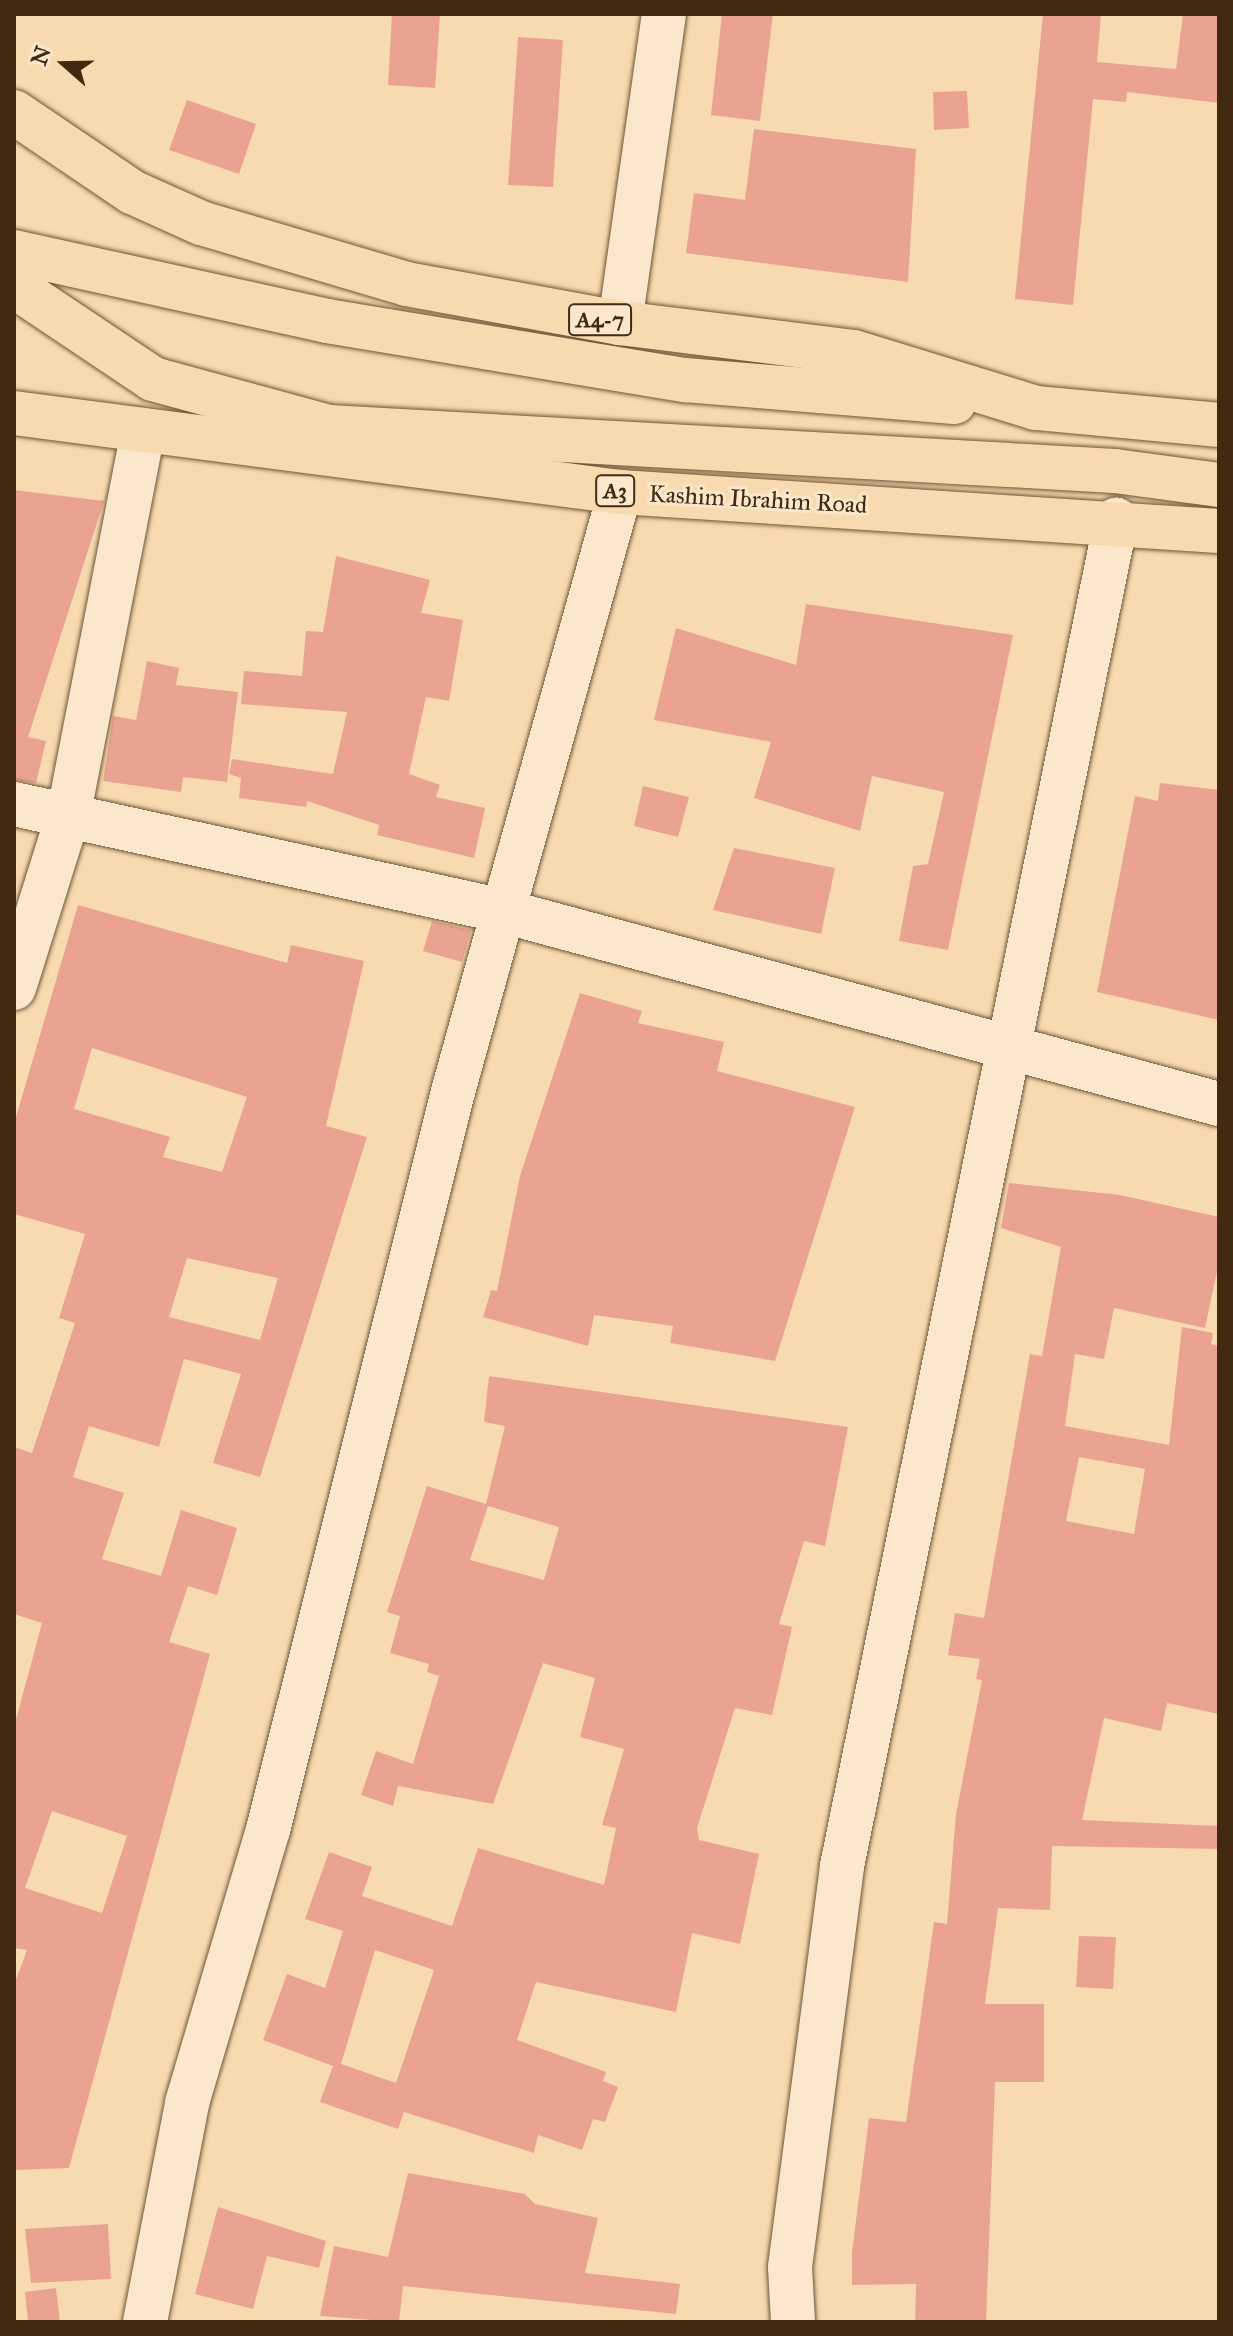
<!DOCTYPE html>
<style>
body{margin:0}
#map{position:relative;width:1233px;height:2336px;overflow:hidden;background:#f8dab0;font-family:"IM FELL Great Primer",serif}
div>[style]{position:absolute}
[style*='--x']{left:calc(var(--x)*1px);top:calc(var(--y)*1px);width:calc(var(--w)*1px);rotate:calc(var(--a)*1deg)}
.building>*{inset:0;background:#eba391}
.roads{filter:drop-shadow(0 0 2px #6f5637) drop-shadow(0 0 2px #6f5637)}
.street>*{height:44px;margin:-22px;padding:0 22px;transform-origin:22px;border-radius:22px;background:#fae7cc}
.secondary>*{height:44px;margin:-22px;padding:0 22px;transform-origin:22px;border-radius:22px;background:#fae7cc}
.highway>*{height:44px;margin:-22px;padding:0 22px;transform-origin:22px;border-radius:22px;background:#f8dab0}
span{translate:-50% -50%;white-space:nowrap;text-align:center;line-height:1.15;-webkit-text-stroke:6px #fae7cc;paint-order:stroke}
.shield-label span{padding:2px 6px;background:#fae7cc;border:2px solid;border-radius:6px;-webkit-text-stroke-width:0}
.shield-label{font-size:22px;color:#412a0f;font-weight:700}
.street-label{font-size:24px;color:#412a0f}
.frame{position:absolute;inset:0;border:16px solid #412a0f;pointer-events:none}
.north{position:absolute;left:24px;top:24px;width:80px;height:80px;-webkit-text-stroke:6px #fae7cc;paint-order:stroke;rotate:290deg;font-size:22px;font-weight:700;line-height:32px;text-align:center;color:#412a0f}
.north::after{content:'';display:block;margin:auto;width:28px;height:36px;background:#412a0f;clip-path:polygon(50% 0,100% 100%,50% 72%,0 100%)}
</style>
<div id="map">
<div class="building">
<div style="clip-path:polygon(392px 14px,440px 14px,435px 88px,388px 85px)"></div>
<div style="clip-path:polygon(722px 14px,773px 14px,760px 121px,711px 115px)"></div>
<div style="clip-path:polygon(1043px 14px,1101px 14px,1097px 62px,1176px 69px,1183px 14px,1219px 14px,1219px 103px,1127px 92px,1126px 102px,1093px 99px,1073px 305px,1015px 299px)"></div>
<div style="clip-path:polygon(518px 37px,563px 40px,553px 187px,508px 185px)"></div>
<div style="clip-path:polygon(967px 91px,969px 128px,934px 130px,933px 92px)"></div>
<div style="clip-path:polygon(187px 100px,256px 124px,239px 174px,169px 150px)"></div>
<div style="clip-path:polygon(754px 129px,916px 149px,908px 282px,686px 253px,694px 193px,745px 200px)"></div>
<div style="clip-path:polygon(14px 490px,104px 501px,28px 737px,46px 741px,36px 783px,14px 780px)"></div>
<div style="clip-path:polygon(336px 556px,430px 580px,421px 613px,463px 620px,449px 701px,426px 697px,409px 774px,440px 785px,436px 797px,485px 808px,474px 858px,377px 835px,379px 825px,307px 801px,306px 807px,239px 798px,241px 778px,229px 774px,232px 759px,333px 774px,347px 712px,241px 704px,244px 671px,302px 676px,306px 631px,323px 632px)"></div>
<div style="clip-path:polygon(806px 604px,1013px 635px,948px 950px,899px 941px,913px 866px,928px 864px,944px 792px,872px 776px,860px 831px,754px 798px,771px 742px,654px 720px,676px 628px,796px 665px)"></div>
<div style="clip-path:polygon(147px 661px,179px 668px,176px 685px,238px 692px,227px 782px,183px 777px,181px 792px,103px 781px,113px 716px,136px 720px)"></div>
<div style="clip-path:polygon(1160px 783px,1219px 790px,1219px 1020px,1097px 992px,1135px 796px,1158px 801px)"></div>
<div style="clip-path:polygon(643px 786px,689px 797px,678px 837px,634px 826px)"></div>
<div style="clip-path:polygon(734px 848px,835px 868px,821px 934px,713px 910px)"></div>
<div style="clip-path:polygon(evenodd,78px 905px,287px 963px,291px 945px,364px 961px,326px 1126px,367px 1137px,260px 1477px,213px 1463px,241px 1374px,184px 1359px,159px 1447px,89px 1426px,73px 1477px,124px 1493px,102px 1559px,161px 1576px,181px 1510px,237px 1528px,217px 1595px,188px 1586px,169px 1642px,210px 1654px,69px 2168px,14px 2170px,14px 1985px,27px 1950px,14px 1948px,14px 1727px,42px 1623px,14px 1614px,14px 1447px,32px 1453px,75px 1323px,59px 1318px,85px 1234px,14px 1214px,14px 1124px,78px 905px,92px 1048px,247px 1097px,222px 1172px,163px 1157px,170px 1137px,74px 1109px,92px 1048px,78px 905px,187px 1258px,278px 1278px,260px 1340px,169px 1317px,187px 1258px,78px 905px,52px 1811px,127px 1836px,102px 1913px,25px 1888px,52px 1811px)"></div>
<div style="clip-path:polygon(432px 921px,471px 930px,462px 962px,423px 951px)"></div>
<div style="clip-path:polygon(580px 993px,642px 1011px,638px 1023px,724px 1042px,717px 1071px,855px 1107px,775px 1361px,670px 1343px,673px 1326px,594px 1315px,588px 1346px,483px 1317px,491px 1290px,497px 1291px,520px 1176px)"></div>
<div style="clip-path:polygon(evenodd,1009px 1183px,1120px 1195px,1219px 1217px,1219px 1262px,1205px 1328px,1114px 1308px,1104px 1359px,1075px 1354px,1065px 1426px,1169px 1445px,1182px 1327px,1213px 1333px,1211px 1344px,1219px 1346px,1219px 1714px,1167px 1703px,1161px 1731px,1104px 1718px,1082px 1820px,1219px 1826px,1219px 1849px,1052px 1846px,1050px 1910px,998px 1908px,985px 2004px,1044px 2004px,1044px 2082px,995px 2082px,986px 2322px,915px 2322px,916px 2284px,852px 2285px,852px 2252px,869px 2118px,906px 2122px,934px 1922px,947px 1924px,956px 1814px,982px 1680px,976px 1679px,980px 1659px,948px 1655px,955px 1613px,984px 1618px,1030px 1354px,1042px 1356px,1061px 1247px,1001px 1228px,1009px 1183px,1079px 1457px,1145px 1469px,1134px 1534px,1066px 1521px,1079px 1457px)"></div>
<div style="clip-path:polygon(evenodd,489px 1376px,848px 1427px,825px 1546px,804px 1541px,779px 1624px,792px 1627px,772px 1715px,735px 1708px,697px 1828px,699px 1840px,759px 1854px,740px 1944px,692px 1933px,676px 2012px,536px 1982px,517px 2040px,606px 2072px,603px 2081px,618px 2087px,605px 2122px,593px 2119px,582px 2150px,538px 2135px,534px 2153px,404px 2112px,398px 2129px,320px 2102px,333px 2066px,263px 2040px,287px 1974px,325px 1988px,343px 1931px,305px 1919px,329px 1852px,372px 1867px,362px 1896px,452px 1926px,478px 1848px,604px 1885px,616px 1828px,602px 1825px,624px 1749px,580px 1737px,595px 1678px,543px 1663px,493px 1804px,398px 1786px,393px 1806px,361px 1795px,376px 1751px,413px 1764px,439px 1676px,427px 1672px,429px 1664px,390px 1653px,400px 1616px,387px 1612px,427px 1486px,486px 1504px,505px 1426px,484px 1422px,489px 1376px,488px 1506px,559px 1527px,544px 1580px,470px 1560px,488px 1506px,489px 1376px,375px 1950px,434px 1970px,396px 2083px,341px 2064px,375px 1950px)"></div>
<div style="clip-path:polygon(1079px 1936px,1116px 1937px,1113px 1989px,1076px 1987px)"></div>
<div style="clip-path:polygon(408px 2173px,525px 2194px,535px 2204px,598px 2218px,585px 2273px,680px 2284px,676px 2314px,403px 2286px,399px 2322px,320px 2316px,334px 2246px,388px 2257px)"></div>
<div style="clip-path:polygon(218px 2207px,326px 2241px,319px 2268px,267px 2256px,253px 2309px,195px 2294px)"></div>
<div style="clip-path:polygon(108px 2224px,111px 2279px,31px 2283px,25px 2229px)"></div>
<div style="clip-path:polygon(56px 2288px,60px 2322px,28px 2322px,25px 2292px)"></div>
</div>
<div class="roads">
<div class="street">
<div style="--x:14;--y:988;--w:184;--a:-72.6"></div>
<div style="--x:69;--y:812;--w:389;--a:-79"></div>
<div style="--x:145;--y:2322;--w:223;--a:-79.1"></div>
<div style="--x:187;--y:2103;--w:285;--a:-73.5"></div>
<div style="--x:268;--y:1830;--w:765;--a:-75.93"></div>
<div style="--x:454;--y:1088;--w:619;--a:-74.44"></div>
<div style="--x:793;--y:2322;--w:55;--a:-93.1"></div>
<div style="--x:790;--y:2267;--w:404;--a:-82.6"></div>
<div style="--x:842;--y:1866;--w:1374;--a:-78.49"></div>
</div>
<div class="secondary">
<div style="--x:620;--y:323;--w:312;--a:-81.9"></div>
<div style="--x:14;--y:804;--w:501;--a:12.34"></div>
<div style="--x:503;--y:911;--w:742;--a:15.09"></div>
</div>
<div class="highway">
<div style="--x:14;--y:112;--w:143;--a:34.1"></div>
<div style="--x:132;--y:192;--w:76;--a:24.2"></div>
<div style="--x:201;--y:223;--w:215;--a:16.5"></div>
<div style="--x:407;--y:284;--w:217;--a:10.4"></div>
<div style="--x:620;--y:323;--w:236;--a:7.1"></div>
<div style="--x:854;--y:352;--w:190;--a:17.1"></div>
<div style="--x:1036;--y:408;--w:184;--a:5.3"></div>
<div style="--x:14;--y:252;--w:321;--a:12.4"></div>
<div style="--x:327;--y:321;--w:363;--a:9.4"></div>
<div style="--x:685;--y:380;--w:270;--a:4.7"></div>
<div style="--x:14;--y:286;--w:167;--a:33.8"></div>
<div style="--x:153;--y:379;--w:182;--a:15.3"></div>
<div style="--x:329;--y:427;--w:787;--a:3.2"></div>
<div style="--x:1115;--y:471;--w:105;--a:7.7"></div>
<div style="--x:14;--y:413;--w:611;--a:7.43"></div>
<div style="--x:620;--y:492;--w:600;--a:3.73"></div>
</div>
</div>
<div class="shield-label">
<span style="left:600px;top:320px">A4-7</span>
<span style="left:615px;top:491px">A3</span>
</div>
<div class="street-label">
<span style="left:758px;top:500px;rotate:3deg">Kashim Ibrahim Road</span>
</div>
<div class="frame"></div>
<div class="north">N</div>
</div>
